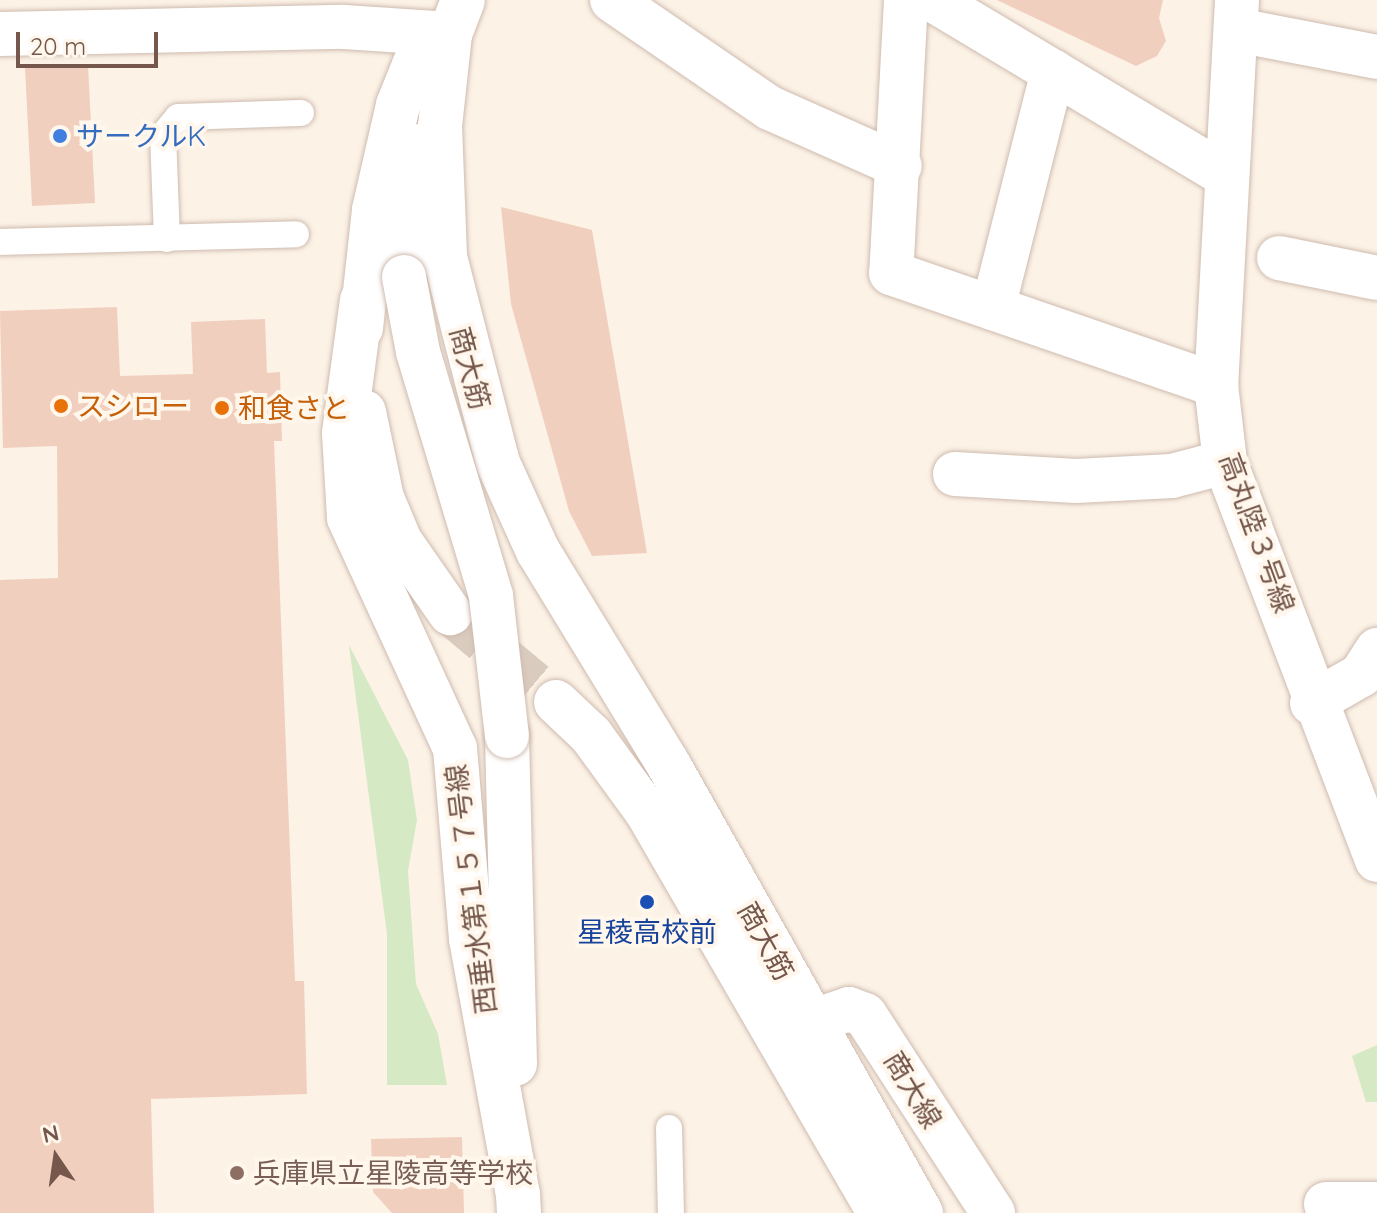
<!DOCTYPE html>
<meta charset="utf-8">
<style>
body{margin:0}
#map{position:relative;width:1377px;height:1213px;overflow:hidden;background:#fcf2e6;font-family:Quicksand,"Noto Sans JP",sans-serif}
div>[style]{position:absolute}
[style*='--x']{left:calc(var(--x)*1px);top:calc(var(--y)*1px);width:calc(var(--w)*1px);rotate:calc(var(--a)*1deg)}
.green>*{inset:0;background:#d6e9c5}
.building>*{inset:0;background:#f1cfbe}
.street-tunnel>*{height:44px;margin-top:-22px;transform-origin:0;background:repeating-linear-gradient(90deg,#dacbbf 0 44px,transparent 0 66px)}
.roads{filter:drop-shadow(0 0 2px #cfbbaf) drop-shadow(0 0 2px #cfbbaf)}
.lane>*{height:26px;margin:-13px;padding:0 13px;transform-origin:13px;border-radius:13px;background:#fff}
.street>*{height:44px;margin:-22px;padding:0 22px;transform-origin:22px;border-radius:22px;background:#fff}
.secondary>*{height:44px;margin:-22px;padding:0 22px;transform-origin:22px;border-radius:22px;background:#fff}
.bridges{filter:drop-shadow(0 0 2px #cfbbaf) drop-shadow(0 0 2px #cfbbaf)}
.street-bridge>*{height:44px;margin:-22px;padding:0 22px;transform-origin:22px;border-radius:22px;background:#fff}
.dots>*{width:22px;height:22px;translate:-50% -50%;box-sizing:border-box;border:4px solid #fff6ec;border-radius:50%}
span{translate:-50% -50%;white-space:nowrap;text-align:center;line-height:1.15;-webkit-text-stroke:8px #fff6ec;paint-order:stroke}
.shop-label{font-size:28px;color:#366cbe}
.left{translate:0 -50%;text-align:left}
.street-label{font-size:28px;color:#75574b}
.food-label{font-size:28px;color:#c56008}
.transit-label{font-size:28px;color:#164399}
.education-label{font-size:28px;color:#785e54}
.north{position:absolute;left:16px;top:1117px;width:80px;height:80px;-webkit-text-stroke:6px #fff6ec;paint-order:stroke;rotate:347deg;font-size:22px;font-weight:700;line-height:32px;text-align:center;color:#75574b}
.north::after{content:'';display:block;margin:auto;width:28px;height:36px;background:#75574b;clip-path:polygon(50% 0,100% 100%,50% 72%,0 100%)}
.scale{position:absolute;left:16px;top:32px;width:142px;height:36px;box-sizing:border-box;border:4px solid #75574b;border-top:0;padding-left:10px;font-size:24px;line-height:28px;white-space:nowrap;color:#75574b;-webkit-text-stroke:6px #fff6ec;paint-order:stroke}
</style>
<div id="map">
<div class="green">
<div style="clip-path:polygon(349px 645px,408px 760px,417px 820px,408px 871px,416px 984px,438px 1034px,447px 1085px,387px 1085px,387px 934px)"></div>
<div style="clip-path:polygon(1377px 1045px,1377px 1102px,1366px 1102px,1352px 1056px)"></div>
</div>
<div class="building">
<div style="clip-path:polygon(997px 0,1163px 0,1159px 18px,1166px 41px,1157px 56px,1136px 66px)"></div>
<div style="clip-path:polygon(88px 65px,95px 203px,32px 206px,25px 68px)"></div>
<div style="clip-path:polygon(501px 207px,592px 230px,647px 553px,592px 556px,569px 511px,511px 304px)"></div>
<div style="clip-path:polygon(117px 307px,120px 376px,193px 374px,191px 322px,265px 319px,267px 373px,280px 372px,282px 441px,274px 441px,295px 981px,304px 981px,307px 1094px,151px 1099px,154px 1213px,0 1213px,0 580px,58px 578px,57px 446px,3px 448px,0 311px)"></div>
<div style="clip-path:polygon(462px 1137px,464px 1213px,392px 1213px,373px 1192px,371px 1139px)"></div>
</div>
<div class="street-tunnel">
<div style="--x:450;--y:613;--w:138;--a:40"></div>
</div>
<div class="roads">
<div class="lane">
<div style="--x:167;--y:239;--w:104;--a:-92.2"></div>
<div style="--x:163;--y:135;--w:23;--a:-50"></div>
<div style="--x:178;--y:117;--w:123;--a:-1.9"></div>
<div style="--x:0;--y:242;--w:296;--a:-1.5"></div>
<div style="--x:669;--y:1128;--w:85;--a:88.7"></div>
</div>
<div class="street">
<div style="--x:612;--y:0;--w:191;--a:34.4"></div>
<div style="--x:770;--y:108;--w:142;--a:24"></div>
<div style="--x:906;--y:0;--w:273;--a:93.1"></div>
<div style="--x:891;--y:273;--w:344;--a:19"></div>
<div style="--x:933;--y:0;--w:340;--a:30.9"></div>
<div style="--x:1237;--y:0;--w:386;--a:93.1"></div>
<div style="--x:1216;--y:385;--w:78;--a:83.3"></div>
<div style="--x:1225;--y:462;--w:426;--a:69.1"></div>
<div style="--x:1237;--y:30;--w:143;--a:10.9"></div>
<div style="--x:450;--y:34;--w:93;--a:96.2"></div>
<div style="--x:440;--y:126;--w:131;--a:87.8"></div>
<div style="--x:445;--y:257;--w:213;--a:75.6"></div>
<div style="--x:498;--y:463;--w:97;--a:65.6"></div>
<div style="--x:538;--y:551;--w:247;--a:58.6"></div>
<div style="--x:667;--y:762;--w:518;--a:60.61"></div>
<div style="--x:1279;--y:258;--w:100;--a:11.5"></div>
<div style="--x:404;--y:277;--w:133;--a:-81.8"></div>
<div style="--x:362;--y:300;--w:134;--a:97.7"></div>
<div style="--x:344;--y:433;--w:85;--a:86.6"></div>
<div style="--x:349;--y:518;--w:253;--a:65.3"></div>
<div style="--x:455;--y:748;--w:192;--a:85.2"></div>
<div style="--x:471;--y:939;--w:259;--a:79.6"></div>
<div style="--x:993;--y:308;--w:244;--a:-75.8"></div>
<div style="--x:361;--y:328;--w:119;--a:-83.7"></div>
<div style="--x:374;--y:210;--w:108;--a:-77.1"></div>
<div style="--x:398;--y:105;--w:45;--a:-68"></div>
<div style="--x:415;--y:63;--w:45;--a:-39.6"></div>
<div style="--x:364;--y:412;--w:88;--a:78.2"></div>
<div style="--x:382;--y:498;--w:47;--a:67.3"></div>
<div style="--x:400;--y:541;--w:88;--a:55.2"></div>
<div style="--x:955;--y:474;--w:121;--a:3.3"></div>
<div style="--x:1076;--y:481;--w:96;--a:-3"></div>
<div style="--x:1172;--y:476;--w:55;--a:-14.8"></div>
<div style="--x:556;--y:702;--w:48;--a:43.3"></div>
<div style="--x:591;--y:735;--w:95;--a:54"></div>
<div style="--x:647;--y:812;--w:463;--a:59.9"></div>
<div style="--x:1312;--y:703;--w:56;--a:-29.7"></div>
<div style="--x:1361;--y:675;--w:30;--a:-57"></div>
<div style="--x:507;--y:736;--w:328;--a:88.6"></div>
<div style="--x:811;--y:1022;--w:40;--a:-18.9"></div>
<div style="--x:849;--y:1009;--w:17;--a:21"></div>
<div style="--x:865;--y:1015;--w:236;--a:57.1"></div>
<div style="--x:1326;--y:1204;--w:51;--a:0"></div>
</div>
<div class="secondary">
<div style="--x:0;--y:34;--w:344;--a:-1.2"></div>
<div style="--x:344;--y:27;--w:106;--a:3.8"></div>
<div style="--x:450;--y:34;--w:36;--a:-69"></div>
<div style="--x:518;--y:1194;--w:19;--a:87"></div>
</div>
</div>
<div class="bridges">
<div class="street-bridge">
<div style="--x:404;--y:277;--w:76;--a:79.4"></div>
<div style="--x:418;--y:352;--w:255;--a:73.3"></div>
<div style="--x:491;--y:596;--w:141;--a:83.5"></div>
</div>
</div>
<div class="dots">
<div style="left:60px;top:136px;background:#3f7fe0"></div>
<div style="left:61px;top:406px;background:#e8710a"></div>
<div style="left:222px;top:408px;background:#e8710a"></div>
<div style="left:647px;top:902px;background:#1a4fb4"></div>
<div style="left:237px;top:1173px;background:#8d6e63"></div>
</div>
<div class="shop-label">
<span class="left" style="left:76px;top:136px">サークルK</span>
</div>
<div class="street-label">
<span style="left:470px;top:368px;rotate:75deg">商大筋</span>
<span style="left:1257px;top:533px;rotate:70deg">高丸陸３号線</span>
<span style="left:471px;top:889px;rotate:-97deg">西垂水第１５７号線</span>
<span style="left:766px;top:941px;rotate:61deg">商大筋</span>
<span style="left:913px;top:1090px;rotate:59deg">商大線</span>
</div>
<div class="food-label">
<span class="left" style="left:77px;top:406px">スシロー</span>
<span class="left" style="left:238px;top:408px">和食さと</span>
</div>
<div class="transit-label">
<span style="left:647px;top:932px">星稜高校前</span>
</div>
<div class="education-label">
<span class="left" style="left:253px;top:1173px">兵庫県立星陵高等学校</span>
</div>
<div class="north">N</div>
<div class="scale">20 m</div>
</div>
